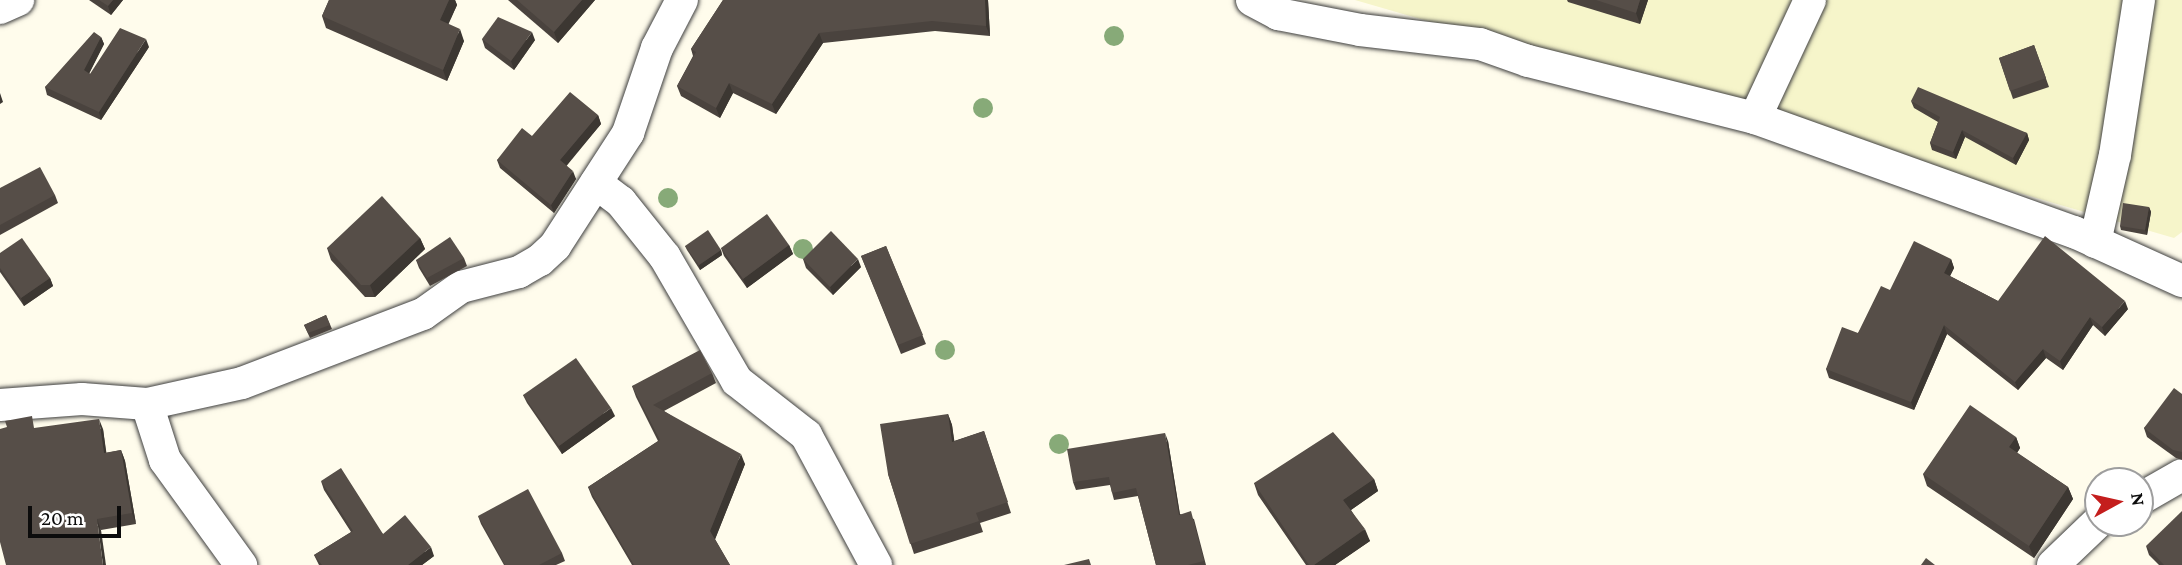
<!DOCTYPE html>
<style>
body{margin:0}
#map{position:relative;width:2182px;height:565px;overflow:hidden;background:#fffcec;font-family:"Crimson Pro",serif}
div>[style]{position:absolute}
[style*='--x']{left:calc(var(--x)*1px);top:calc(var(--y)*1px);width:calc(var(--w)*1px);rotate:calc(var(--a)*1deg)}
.farmland>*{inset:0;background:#f6f5ca}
.roads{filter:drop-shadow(0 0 2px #3f3f3f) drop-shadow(0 0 2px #3f3f3f)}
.street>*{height:32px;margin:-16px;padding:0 16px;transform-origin:16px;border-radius:16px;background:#fff}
.trees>*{width:20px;height:20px;margin:-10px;border-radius:50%;background:#87aa78}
.wall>*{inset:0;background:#4a433e}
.shaded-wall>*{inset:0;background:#3c3732}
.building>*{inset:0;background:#564e48}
span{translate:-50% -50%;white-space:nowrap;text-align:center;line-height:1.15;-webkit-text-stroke:7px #fff;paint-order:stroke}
.north{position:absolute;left:2084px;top:467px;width:70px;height:70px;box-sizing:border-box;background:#fff;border:2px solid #9e9e9e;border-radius:50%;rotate:82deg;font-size:19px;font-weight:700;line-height:28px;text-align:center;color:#0c0c0c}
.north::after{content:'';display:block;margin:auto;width:24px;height:32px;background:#c41e1d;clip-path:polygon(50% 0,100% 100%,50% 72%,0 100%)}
.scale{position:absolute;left:28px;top:506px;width:93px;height:32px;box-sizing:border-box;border:4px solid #0c0c0c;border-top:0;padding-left:9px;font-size:21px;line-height:24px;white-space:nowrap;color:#0c0c0c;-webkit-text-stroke:5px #fff;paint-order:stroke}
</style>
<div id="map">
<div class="farmland">
<div style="clip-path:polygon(1355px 0,2182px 0,2182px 232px,2174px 238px)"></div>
</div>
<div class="roads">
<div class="street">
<div style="--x:1252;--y:0;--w:30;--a:28"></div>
<div style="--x:1278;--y:14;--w:84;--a:11"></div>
<div style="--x:1360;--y:30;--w:121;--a:6.7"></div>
<div style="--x:1480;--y:44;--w:51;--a:19.5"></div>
<div style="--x:1528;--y:61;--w:234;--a:14.1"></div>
<div style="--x:1755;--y:118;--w:339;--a:19.7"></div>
<div style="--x:2074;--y:232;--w:119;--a:24.4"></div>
<div style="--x:0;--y:8;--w:20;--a:-24"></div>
<div style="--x:1755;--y:118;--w:130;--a:-65"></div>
<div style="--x:596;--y:183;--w:31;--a:37"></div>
<div style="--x:621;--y:202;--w:70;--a:51.3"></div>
<div style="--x:665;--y:257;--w:143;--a:59.9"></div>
<div style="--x:737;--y:381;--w:88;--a:38"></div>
<div style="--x:806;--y:435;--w:148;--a:61.7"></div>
<div style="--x:2095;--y:242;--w:89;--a:-77.1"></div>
<div style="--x:2115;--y:155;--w:157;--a:-81.2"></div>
<div style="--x:147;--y:404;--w:59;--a:72.2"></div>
<div style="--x:165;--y:460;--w:130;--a:54.1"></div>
<div style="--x:0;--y:405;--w:82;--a:-4.2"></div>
<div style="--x:82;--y:399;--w:65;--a:4.4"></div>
<div style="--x:147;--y:404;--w:97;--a:-12.5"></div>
<div style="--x:242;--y:383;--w:194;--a:-20.9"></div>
<div style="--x:423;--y:314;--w:47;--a:-35.4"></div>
<div style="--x:461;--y:287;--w:60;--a:-14.5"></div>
<div style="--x:519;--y:272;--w:24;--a:-30"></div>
<div style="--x:540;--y:260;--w:21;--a:-43"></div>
<div style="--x:555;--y:246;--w:135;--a:-57.1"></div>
<div style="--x:628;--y:133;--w:90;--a:-71.2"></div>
<div style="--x:657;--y:48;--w:54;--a:-62.5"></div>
<div style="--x:2140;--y:499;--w:48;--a:-29.7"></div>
<div style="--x:2053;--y:565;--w:62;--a:-43.7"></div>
</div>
</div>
<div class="trees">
<div style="left:1114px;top:36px"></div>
<div style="left:983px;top:108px"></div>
<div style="left:668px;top:198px"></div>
<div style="left:803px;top:249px"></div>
<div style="left:945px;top:350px"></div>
<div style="left:1059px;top:444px"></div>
</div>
<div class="wall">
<div style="clip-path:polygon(89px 0,123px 0,111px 15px)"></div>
<div style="clip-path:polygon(329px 0,455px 0,457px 5px,448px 24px,464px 41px,447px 81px,326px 28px,322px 16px)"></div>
<div style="clip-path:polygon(508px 0,595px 0,558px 43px)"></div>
<div style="clip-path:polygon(723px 0,988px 0,990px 36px,935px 31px,823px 43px,776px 114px,733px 93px,720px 118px,681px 96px,677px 86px,693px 56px,691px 49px)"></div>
<div style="clip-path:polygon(1567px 0,1648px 0,1640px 24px,1568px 2px)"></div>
<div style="clip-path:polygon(101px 37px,104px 44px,89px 73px,90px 74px,149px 47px,101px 120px,47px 95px,45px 87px)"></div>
<div style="clip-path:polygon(482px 39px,535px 40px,514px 70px,485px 48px)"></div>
<div style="clip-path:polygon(2034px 45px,2049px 87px,2013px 99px,1999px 58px)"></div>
<div style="clip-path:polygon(1911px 101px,2027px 133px,2029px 140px,2016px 165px,1965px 137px,1956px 159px,1932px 150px,1930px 143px,1938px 122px,1914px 108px)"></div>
<div style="clip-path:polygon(598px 115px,601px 124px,566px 165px,576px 179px,554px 213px,500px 168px,497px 160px,532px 136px)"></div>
<div style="clip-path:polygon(0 188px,55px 195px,58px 203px,0 235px)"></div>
<div style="clip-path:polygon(2149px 207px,2151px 212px,2147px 235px,2121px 230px,2120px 226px)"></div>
<div style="clip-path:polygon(420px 238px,425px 249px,375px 297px,365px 297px,331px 260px,327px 248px)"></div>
<div style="clip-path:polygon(789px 245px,793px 254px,747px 288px,724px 256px,721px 248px)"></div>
<div style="clip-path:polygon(685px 246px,721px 250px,722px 255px,700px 270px,687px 250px)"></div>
<div style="clip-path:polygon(886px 246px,926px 344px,901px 354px,861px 256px)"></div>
<div style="clip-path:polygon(0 253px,50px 278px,53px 286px,24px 306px,0 272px)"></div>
<div style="clip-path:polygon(464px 258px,467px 266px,430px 286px,419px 268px,416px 260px)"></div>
<div style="clip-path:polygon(803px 259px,861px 267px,833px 295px,806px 268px)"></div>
<div style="clip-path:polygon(1951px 259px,1954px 268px,1950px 276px,1998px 301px,2128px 309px,2105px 336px,2093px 325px,2063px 370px,2046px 358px,2018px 390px,1947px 334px,1914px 410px,1829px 378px,1826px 369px,1858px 333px,1890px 290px)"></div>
<div style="clip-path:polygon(326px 315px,332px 329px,310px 338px,304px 325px)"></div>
<div style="clip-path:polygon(712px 373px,716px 383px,664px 411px,745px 464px,715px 539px,730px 565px,632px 565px,592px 497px,588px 487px,658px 441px,636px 397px,632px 386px)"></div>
<div style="clip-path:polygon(2182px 394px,2182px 460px,2176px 458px,2147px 437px,2144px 428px)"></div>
<div style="clip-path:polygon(523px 395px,615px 416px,562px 454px,527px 403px)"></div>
<div style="clip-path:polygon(948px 414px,952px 425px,954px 441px,984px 431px,1011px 513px,980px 523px,983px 532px,914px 554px,888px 474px)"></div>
<div style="clip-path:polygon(36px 428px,103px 429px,106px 453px,121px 450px,125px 461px,136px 524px,101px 530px)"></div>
<div style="clip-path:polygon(2016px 437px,2020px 448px,2017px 453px,2068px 487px,2073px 499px,2034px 558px,1927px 486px,1923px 474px)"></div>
<div style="clip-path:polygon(1168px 441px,1180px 514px,1194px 519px,1206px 565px,1156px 565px,1138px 496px,1114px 500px,1110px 485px,1076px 490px,1073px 482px)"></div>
<div style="clip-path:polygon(1374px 479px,1378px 491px,1351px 510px,1370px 541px,1335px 565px,1306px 565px,1258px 495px,1254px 483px)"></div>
<div style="clip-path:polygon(321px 481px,383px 534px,434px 556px,422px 565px,319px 565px,314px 555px,351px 532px,324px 490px)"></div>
<div style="clip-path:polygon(478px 516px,562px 553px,565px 561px,556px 565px,504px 565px,481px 524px)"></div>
<div style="clip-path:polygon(2146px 546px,2182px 565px,2159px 565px,2149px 555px)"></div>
</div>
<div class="shaded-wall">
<div style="clip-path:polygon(113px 0,123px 0,111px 15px,108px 6px)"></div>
<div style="clip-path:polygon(449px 0,455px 0,457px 5px,445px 32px,440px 20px)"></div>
<div style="clip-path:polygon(582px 0,595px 0,558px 43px,554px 32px)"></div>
<div style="clip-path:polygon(985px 0,988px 0,990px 36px,986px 26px)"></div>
<div style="clip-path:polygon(1640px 0,1648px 0,1640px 24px,1636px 13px)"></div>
<div style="clip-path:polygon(460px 29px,464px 41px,447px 81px,443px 70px)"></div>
<div style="clip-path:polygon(532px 32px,535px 40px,514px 70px,511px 61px)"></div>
<div style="clip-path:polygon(819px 33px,823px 43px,776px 114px,772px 104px)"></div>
<div style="clip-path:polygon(101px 37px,104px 44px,87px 78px,84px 70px)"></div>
<div style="clip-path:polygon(146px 39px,149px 47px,101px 120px,99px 112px)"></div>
<div style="clip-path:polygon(729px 83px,733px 93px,720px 118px,716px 108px)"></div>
<div style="clip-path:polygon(0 93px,3px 102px,0 104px)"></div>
<div style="clip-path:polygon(598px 115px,601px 124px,564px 169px,560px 160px)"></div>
<div style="clip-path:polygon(1962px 130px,1965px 137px,1956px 159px,1953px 152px)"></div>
<div style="clip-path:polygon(2027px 133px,2029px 140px,2016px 165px,2013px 158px)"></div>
<div style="clip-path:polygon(573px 171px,576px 179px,554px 213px,551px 205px)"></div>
<div style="clip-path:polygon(2149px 207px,2151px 212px,2147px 235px,2145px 230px)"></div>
<div style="clip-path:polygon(420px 238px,425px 249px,375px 297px,370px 285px)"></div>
<div style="clip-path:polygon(789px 245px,793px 254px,747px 288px,743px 279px)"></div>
<div style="clip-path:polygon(721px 250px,722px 255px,700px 270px,699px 265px)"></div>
<div style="clip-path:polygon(858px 259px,861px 267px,833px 295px,830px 287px)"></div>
<div style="clip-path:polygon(1951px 259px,1954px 268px,1947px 282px,1944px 273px)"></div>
<div style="clip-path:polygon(50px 278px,53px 286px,24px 306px,21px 298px)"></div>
<div style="clip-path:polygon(2125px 301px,2128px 309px,2105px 336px,2102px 327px)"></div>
<div style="clip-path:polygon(2090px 317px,2093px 325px,2063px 370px,2060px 361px)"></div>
<div style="clip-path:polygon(1944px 325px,1947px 334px,1914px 410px,1911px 402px)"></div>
<div style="clip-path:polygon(2043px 349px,2046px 358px,2018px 390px,2015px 382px)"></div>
<div style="clip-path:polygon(611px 408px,615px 416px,562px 454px,559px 446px)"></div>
<div style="clip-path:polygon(948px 414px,952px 425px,956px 452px,952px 442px)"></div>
<div style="clip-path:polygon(99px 419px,103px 429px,108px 464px,104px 453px)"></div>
<div style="clip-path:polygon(1165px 433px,1168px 441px,1181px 522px,1179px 515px)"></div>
<div style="clip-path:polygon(2016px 437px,2020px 448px,2013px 459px,2009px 447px)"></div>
<div style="clip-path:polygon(121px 450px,125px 461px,136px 524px,132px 513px)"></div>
<div style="clip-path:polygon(741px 454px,745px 464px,714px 542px,710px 531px)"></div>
<div style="clip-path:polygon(1374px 479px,1378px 491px,1348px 512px,1343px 500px)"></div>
<div style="clip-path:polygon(2068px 487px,2073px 499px,2034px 558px,2029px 546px)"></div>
<div style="clip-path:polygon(97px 519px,101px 530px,106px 565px,103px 565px)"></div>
<div style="clip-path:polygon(1365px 529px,1370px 541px,1335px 565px,1314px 565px)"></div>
<div style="clip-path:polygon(431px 547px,434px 556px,422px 565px,408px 565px)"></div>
</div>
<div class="building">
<div style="clip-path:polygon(99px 0,113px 0,108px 6px)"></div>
<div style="clip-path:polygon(329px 0,449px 0,440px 20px,460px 29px,443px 70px,322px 16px)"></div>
<div style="clip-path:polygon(517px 0,582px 0,554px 32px)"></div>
<div style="clip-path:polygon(723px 0,985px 0,986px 26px,932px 21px,819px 33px,772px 104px,729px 83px,716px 108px,677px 86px,696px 52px,691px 49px)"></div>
<div style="clip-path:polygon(1596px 0,1640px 0,1636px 13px)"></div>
<div style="clip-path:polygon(498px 17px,532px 32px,511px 61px,482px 39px)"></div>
<div style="clip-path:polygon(120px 28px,146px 39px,99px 112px,45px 87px,94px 32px,101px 37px,84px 70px,90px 74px)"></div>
<div style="clip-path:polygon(2034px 45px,2046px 78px,2010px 91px,1999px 58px)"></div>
<div style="clip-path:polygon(1918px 87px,2027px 133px,2013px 158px,1962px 130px,1953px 152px,1930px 143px,1940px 117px,1911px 101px)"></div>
<div style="clip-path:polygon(570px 92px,598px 115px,560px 160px,573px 171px,551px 205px,497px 160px,522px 128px,532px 136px)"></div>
<div style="clip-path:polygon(40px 167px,55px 195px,0 225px,0 188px)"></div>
<div style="clip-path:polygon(382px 196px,420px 238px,370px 285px,361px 285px,327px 248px)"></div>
<div style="clip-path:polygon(2123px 203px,2149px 207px,2145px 230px,2120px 226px)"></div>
<div style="clip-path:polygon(767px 214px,789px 245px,743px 279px,721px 248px)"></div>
<div style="clip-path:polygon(708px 230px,721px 250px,699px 265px,685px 246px)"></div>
<div style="clip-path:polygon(831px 231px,858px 259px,830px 287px,803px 259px)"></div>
<div style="clip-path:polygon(2045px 236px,2125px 301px,2102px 327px,2090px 317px,2060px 361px,2043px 349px,2015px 382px,1944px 325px,1911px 402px,1826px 369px,1842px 327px,1858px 333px,1881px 286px,1890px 290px,1914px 241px,1951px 259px,1944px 273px,1998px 301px)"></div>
<div style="clip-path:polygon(450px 237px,464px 258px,427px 278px,416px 260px)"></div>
<div style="clip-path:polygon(22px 238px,50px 278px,21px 298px,0 268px,0 253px)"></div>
<div style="clip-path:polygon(886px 246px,923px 335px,898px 345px,861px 256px)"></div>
<div style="clip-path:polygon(326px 315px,330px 325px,308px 333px,304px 325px)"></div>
<div style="clip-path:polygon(700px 350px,712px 373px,653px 405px,741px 454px,710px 531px,730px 565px,634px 565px,588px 487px,660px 440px,632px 386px)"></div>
<div style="clip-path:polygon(576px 358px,611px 408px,559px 446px,523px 395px)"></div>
<div style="clip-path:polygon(2174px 388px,2182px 394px,2182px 452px,2173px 450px,2144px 428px)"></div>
<div style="clip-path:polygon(1970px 405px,2016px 437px,2009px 447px,2068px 487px,2029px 546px,1923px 474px)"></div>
<div style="clip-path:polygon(948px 414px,952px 442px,984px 431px,1008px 502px,976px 513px,979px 521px,910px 544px,888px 474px,880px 424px)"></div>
<div style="clip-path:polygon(32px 416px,34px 428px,99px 419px,104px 453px,121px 450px,132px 513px,97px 519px,103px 565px,6px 565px,0 542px,0 429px,7px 427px,5px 421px)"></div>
<div style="clip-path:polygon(1333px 432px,1374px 479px,1343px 500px,1365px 529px,1314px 565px,1309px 565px,1254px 483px)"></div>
<div style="clip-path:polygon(1165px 433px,1179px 515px,1191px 511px,1204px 561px,1188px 565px,1156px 565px,1136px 488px,1112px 493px,1109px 477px,1073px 482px,1067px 449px)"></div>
<div style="clip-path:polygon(341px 468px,383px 534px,405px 515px,431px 547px,408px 565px,322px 565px,314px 555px,353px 531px,321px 481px)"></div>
<div style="clip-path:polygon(528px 489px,562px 553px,539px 565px,505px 565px,478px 516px)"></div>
<div style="clip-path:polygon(2182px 511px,2182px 565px,2164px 565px,2146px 546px)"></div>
<div style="clip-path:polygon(1926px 558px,1935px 565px,1921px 565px)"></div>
<div style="clip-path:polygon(1089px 559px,1091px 565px,1064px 565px)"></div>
</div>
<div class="north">N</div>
<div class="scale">20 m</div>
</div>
